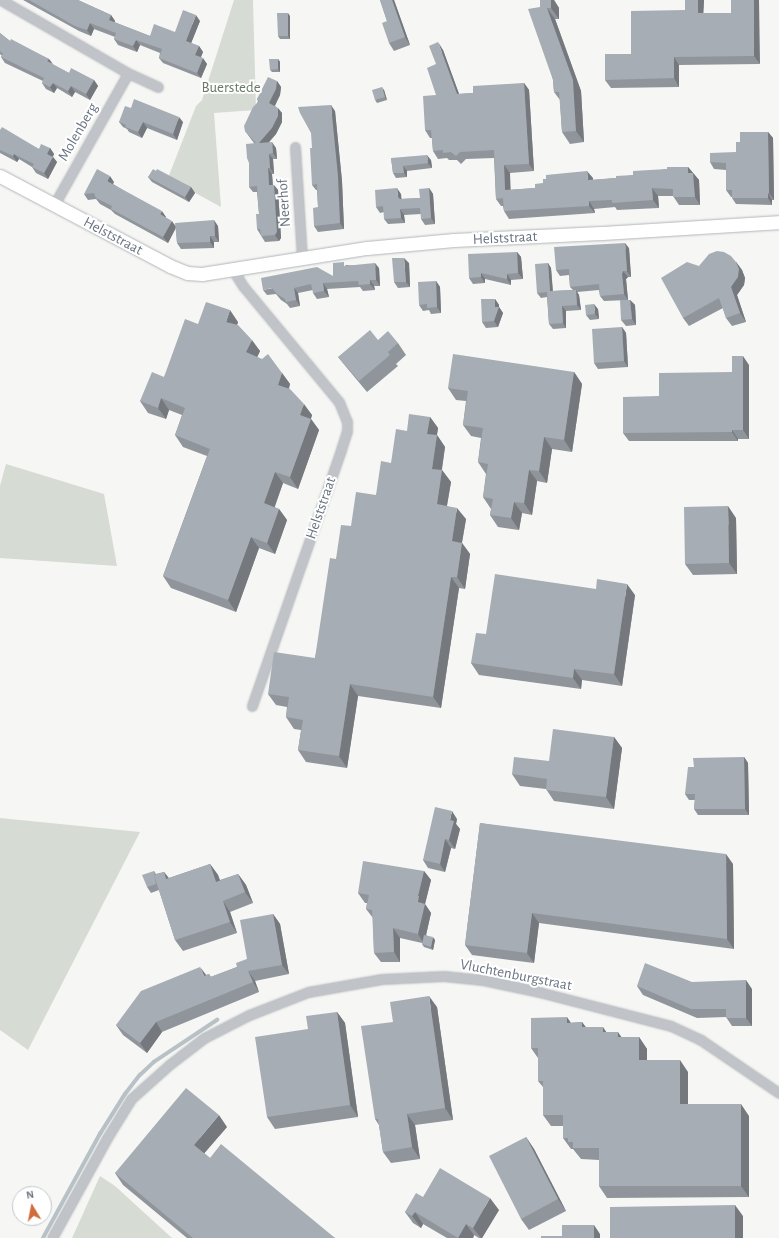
<!DOCTYPE html>
<style>
body{margin:0}
#map{position:relative;width:779px;height:1238px;overflow:hidden;background:#f6f7f4;font-family:"Alegreya Sans",sans-serif}
div>[style]{position:absolute}
[style*='--x']{left:calc(var(--x)*1px);top:calc(var(--y)*1px);width:calc(var(--w)*1px);rotate:calc(var(--a)*1deg)}
.green>*{inset:0;background:#d6dbd4}
.stream>*{height:3.5px;margin:-1.75px;padding:0 1.75px;transform-origin:1.75px;border-radius:1.75px;background:#b8c1c6}
.roads{filter:drop-shadow(0 0 1px #b1b5ba) drop-shadow(0 0 1px #b1b5ba)}
.street>*{height:9px;margin:-4.5px;padding:0 4.5px;transform-origin:4.5px;border-radius:4.5px;background:#c0c3c7}
.secondary>*{height:13px;margin:-6.5px;padding:0 6.5px;transform-origin:6.5px;border-radius:6.5px;background:#fff}
.wall>*{inset:0;background:#90959b}
.shaded-wall>*{inset:0;background:#75797e}
.building>*{inset:0;background:#a7adb4}
span{translate:-50% -50%;white-space:nowrap;text-align:center;line-height:1.15;-webkit-text-stroke:4px #fff;paint-order:stroke}
.park-label{font-size:15px;color:#697a67}
.street-label{font-size:15px;color:#697482}
.north{position:absolute;left:12px;top:1186px;width:40px;height:40px;box-sizing:border-box;background:#fff;border:1px solid #c3c7cd;border-radius:50%;rotate:350deg;font-size:11px;font-weight:700;line-height:16px;text-align:center;color:#697482}
.north::after{content:'';display:block;margin:auto;width:14px;height:18px;background:#d06c3b;clip-path:polygon(50% 0,100% 100%,50% 72%,0 100%)}
</style>
<div id="map">
<div class="green">
<div style="clip-path:polygon(234px 0,253px 0,256px 110px,214px 113px,221px 207px,168px 178px,196px 106px,202px 100px)"></div>
<div style="clip-path:polygon(6px 464px,104px 494px,117px 566px,0 558px,0 486px)"></div>
<div style="clip-path:polygon(0 818px,140px 832px,28px 1050px,0 1030px)"></div>
<div style="clip-path:polygon(100px 1176px,115px 1186px,172px 1238px,72px 1238px)"></div>
</div>
<div class="stream">
<div style="--x:43;--y:1238;--w:119;--a:-61.3"></div>
<div style="--x:100;--y:1134;--w:47;--a:-58"></div>
<div style="--x:125;--y:1094;--w:24;--a:-52"></div>
<div style="--x:140;--y:1075;--w:19;--a:-43"></div>
<div style="--x:154;--y:1062;--w:76;--a:-33.7"></div>
</div>
<div class="roads">
<div class="street">
<div style="--x:1;--y:0;--w:146;--a:29.9"></div>
<div style="--x:295;--y:147;--w:111;--a:86.4"></div>
<div style="--x:54;--y:205;--w:151;--a:-60.7"></div>
<div style="--x:128;--y:73;--w:33;--a:25"></div>
<div style="--x:233;--y:270;--w:19;--a:58"></div>
<div style="--x:243;--y:286;--w:151;--a:50.4"></div>
<div style="--x:339;--y:402;--w:22;--a:68"></div>
<div style="--x:347;--y:422;--w:9;--a:90"></div>
<div style="--x:347;--y:431;--w:20;--a:108"></div>
<div style="--x:341;--y:450;--w:271;--a:109.2"></div>
<div style="--x:52;--y:1238;--w:114;--a:-61.2"></div>
<div style="--x:107;--y:1138;--w:46;--a:-58.4"></div>
<div style="--x:131;--y:1099;--w:51;--a:-41.8"></div>
<div style="--x:169;--y:1065;--w:44;--a:-37.6"></div>
<div style="--x:204;--y:1038;--w:51;--a:-27.1"></div>
<div style="--x:249;--y:1015;--w:63;--a:-21.3"></div>
<div style="--x:308;--y:992;--w:75;--a:-10"></div>
<div style="--x:382;--y:979;--w:62;--a:-2.8"></div>
<div style="--x:444;--y:976;--w:39;--a:6"></div>
<div style="--x:483;--y:980;--w:57;--a:12.1"></div>
<div style="--x:539;--y:992;--w:136;--a:14.4"></div>
<div style="--x:671;--y:1026;--w:33;--a:25"></div>
<div style="--x:701;--y:1040;--w:94;--a:34.2"></div>
</div>
<div class="secondary">
<div style="--x:0;--y:176;--w:192;--a:27.9"></div>
<div style="--x:170;--y:266;--w:18;--a:22"></div>
<div style="--x:187;--y:273;--w:15;--a:4"></div>
<div style="--x:202;--y:274;--w:167;--a:-9"></div>
<div style="--x:367;--y:248;--w:87;--a:-5.3"></div>
<div style="--x:454;--y:240;--w:147;--a:-2.7"></div>
<div style="--x:601;--y:233;--w:178;--a:-3.5"></div>
</div>
</div>
<div class="wall">
<div style="clip-path:polygon(23px 0,78px 0,111px 15px,115px 21px,114px 22px,150px 36px,175px 32px,200px 21px,191px 43px,199px 46px,203px 52px,201px 57px,207px 64px,201px 78px,163px 63px,159px 58px,160px 53px,140px 45px,137px 52px,118px 45px,114px 39px,115px 37px,94px 29px,91px 36px,79px 31px)"></div>
<div style="clip-path:polygon(380px 0,394px 0,410px 45px,394px 51px,389px 43px,387px 21px)"></div>
<div style="clip-path:polygon(540px 0,554px 0,559px 8px,559px 19px,555px 19px,581px 91px,584px 142px,570px 144px,562px 132px,560px 100px,554px 92px,553px 80px,540px 7px)"></div>
<div style="clip-path:polygon(685px 0,704px 0,703px 13px,731px 13px,760px 64px,679px 65px,679px 87px,611px 88px,605px 80px,631px 54px,685px 10px)"></div>
<div style="clip-path:polygon(290px 16px,290px 39px,280px 39px,278px 36px)"></div>
<div style="clip-path:polygon(0 33px,10px 41px,49px 59px,52px 64px,69px 73px,94px 80px,98px 86px,90px 100px,75px 92px,72px 97px,57px 88px,54px 93px,46px 89px,42px 83px,43px 81px,5px 63px,1px 57px,2px 56px,0 54px)"></div>
<div style="clip-path:polygon(443px 50px,459px 94px,473px 93px,524px 83px,529px 90px,534px 171px,510px 173px,510px 190px,535px 188px,593px 178px,593px 180px,616px 178px,667px 169px,688px 167px,699px 180px,700px 205px,679px 205px,673px 196px,658px 196px,659px 208px,617px 210px,615px 207px,594px 209px,595px 213px,509px 219px,504px 211px,503px 206px,501px 206px,496px 199px,494px 158px,466px 159px,461px 164px,457px 160px,449px 160px,447px 158px,438px 159px,433px 151px,432px 138px,430px 138px,425px 130px,436px 95px,436px 64px)"></div>
<div style="clip-path:polygon(278px 59px,280px 62px,280px 72px,272px 72px,270px 70px)"></div>
<div style="clip-path:polygon(277px 81px,281px 87px,280px 95px,275px 106px,282px 113px,282px 122px,276px 134px,269px 142px,276px 148px,277px 159px,273px 159px,274px 174px,272px 174px,273px 185px,278px 190px,281px 238px,279px 241px,265px 242px,257px 229px,259px 214px,257px 192px,253px 192px,249px 187px,254px 143px,245px 131px,258px 101px,257px 99px)"></div>
<div style="clip-path:polygon(384px 90px,387px 100px,377px 103px,375px 100px)"></div>
<div style="clip-path:polygon(131px 108px,183px 122px,177px 140px,147px 128px,142px 138px,129px 132px,127px 129px,123px 127px,119px 122px)"></div>
<div style="clip-path:polygon(335px 111px,342px 181px,344px 229px,318px 232px,314px 226px,318px 207px,317px 190px,316px 190px,312px 185px,312px 148px)"></div>
<div style="clip-path:polygon(0 130px,39px 149px,50px 148px,54px 154px,53px 157px,57px 162px,48px 179px,36px 173px,32px 167px,19px 159px,17px 162px,0 153px)"></div>
<div style="clip-path:polygon(768px 132px,773px 138px,774px 200px,772px 200px,772px 205px,736px 204px,732px 198px,732px 197px,731px 197px,726px 190px,726px 170px,714px 169px,710px 162px,736px 152px,740px 142px)"></div>
<div style="clip-path:polygon(391px 158px,431px 160px,432px 168px,407px 171px,407px 177px,396px 178px,393px 173px)"></div>
<div style="clip-path:polygon(156px 171px,191px 187px,195px 193px,189px 202px,152px 182px,148px 177px)"></div>
<div style="clip-path:polygon(114px 182px,113px 184px,166px 217px,165px 217px,176px 226px,218px 226px,219px 242px,214px 242px,214px 248px,181px 249px,177px 243px,176px 228px,168px 243px,115px 214px,111px 210px,100px 204px,96px 199px,88px 200px,84px 194px)"></div>
<div style="clip-path:polygon(429px 188px,433px 194px,435px 224px,425px 225px,421px 219px,421px 214px,404px 215px,405px 223px,388px 224px,384px 219px,384px 212px,380px 213px,376px 207px,401px 194px,401px 199px,420px 198px)"></div>
<div style="clip-path:polygon(629px 248px,631px 277px,628px 277px,626px 279px,628px 300px,604px 301px,600px 296px,599px 290px,577px 292px,579px 295px,581px 310px,566px 311px,566px 328px,553px 329px,549px 324px,547px 297px,541px 298px,537px 293px,548px 263px,551px 268px,553px 291px,573px 290px,570px 287px,569px 275px,560px 276px,556px 270px)"></div>
<div style="clip-path:polygon(517px 252px,521px 257px,523px 279px,511px 280px,511px 285px,485px 279px,485px 283px,473px 284px,469px 278px)"></div>
<div style="clip-path:polygon(736px 262px,742px 270px,745px 278px,744px 285px,737px 295px,746px 322px,732px 326px,726px 318px,723px 308px,689px 326px,683px 318px,699px 266px)"></div>
<div style="clip-path:polygon(409px 263px,410px 287px,398px 288px,394px 282px)"></div>
<div style="clip-path:polygon(346px 265px,379px 268px,380px 286px,374px 286px,375px 290px,363px 291px,360px 287px,327px 289px,329px 297px,317px 299px,313px 293px,313px 290px,298px 293px,300px 306px,290px 308px,287px 304px,281px 300px,276px 294px,267px 295px,263px 290px,333px 276px)"></div>
<div style="clip-path:polygon(436px 281px,440px 287px,441px 313px,431px 314px,429px 310px,423px 311px,419px 305px)"></div>
<div style="clip-path:polygon(495px 299px,499px 305px,499px 307px,503px 313px,498px 327px,486px 328px,482px 322px)"></div>
<div style="clip-path:polygon(630px 300px,635px 305px,636px 325px,626px 326px,621px 320px)"></div>
<div style="clip-path:polygon(598px 309px,599px 319px,590px 320px,586px 315px)"></div>
<div style="clip-path:polygon(238px 322px,237px 325px,260px 351px,257px 357px,282px 373px,290px 384px,289px 389px,312px 415px,311px 419px,319px 430px,298px 489px,283px 483px,274px 507px,279px 509px,287px 520px,275px 554px,259px 548px,236px 612px,171px 588px,163px 576px,207px 456px,183px 447px,175px 435px,182px 415px,169px 410px,166px 419px,148px 413px,140px 401px,164px 377px,198px 324px)"></div>
<div style="clip-path:polygon(622px 327px,626px 333px,628px 367px,598px 369px,594px 363px)"></div>
<div style="clip-path:polygon(378px 340px,398px 343px,406px 355px,396px 364px,398px 366px,367px 392px,347px 368px,338px 357px)"></div>
<div style="clip-path:polygon(749px 365px,749px 439px,738px 439px,738px 441px,629px 441px,623px 433px,659px 396px,732px 372px)"></div>
<div style="clip-path:polygon(574px 372px,582px 384px,572px 452px,552px 449px,547px 483px,537px 481px,532px 515px,522px 513px,519px 530px,498px 527px,490px 515px,491px 509px,483px 497px,486px 474px,478px 462px,481px 438px,471px 436px,463px 425px,466px 401px,456px 400px,448px 388px)"></div>
<div style="clip-path:polygon(430px 417px,438px 428px,437px 435px,445px 447px,442px 470px,451px 482px,447px 506px,466px 519px,462px 543px,470px 554px,465px 589px,459px 588px,441px 708px,358px 696px,347px 768px,306px 762px,298px 750px,301px 730px,294px 729px,286px 717px,287px 707px,276px 705px,268px 694px,315px 658px,336px 559px,351px 526px,376px 495px,407px 431px)"></div>
<div style="clip-path:polygon(736px 518px,737px 574px,693px 575px,685px 564px)"></div>
<div style="clip-path:polygon(635px 595px,622px 686px,582px 680px,581px 689px,479px 675px,471px 663px,486px 634px)"></div>
<div style="clip-path:polygon(614px 737px,622px 748px,614px 809px,554px 801px,546px 789px,520px 786px,512px 774px,549px 761px)"></div>
<div style="clip-path:polygon(744px 757px,748px 763px,749px 815px,698px 815px,694px 809px,695px 800px,689px 800px,685px 794px,694px 767px)"></div>
<div style="clip-path:polygon(457px 819px,456px 824px,460px 829px,455px 849px,451px 848px,445px 872px,428px 868px,423px 860px)"></div>
<div style="clip-path:polygon(480px 823px,733px 864px,734px 949px,539px 923px,534px 963px,472px 955px,465px 945px)"></div>
<div style="clip-path:polygon(210px 864px,218px 875px,220px 880px,238px 874px,246px 885px,253px 903px,230px 912px,237px 933px,183px 951px,175px 940px,159px 890px,151px 893px,147px 887px,154px 871px,156px 874px,164px 872px,169px 878px)"></div>
<div style="clip-path:polygon(424px 871px,431px 880px,425px 904px,431px 913px,426px 935px,435px 940px,433px 950px,424px 947px,422px 944px,422px 943px,400px 938px,400px 962px,381px 962px,374px 953px,373px 918px,366px 909px,367px 903px,365px 903px,358px 893px)"></div>
<div style="clip-path:polygon(273px 914px,280px 924px,289px 974px,255px 981px,259px 992px,162px 1032px,147px 1053px,123px 1035px,116px 1025px,206px 975px,209px 974px,211px 977px,237px 967px,247px 959px)"></div>
<div style="clip-path:polygon(692px 982px,752px 989px,752px 1026px,732px 1026px,726px 1017px,697px 1018px,643px 995px,637px 986px)"></div>
<div style="clip-path:polygon(437px 1007px,453px 1120px,415px 1125px,420px 1159px,391px 1163px,383px 1152px,379px 1125px,375px 1119px,393px 1022px)"></div>
<div style="clip-path:polygon(337px 1012px,345px 1023px,358px 1117px,275px 1129px,267px 1117px,308px 1029px)"></div>
<div style="clip-path:polygon(582px 1022px,586px 1027px,606px 1032px,622px 1037px,639px 1037px,647px 1049px,647px 1060px,688px 1072px,688px 1104px,749px 1116px,749px 1197px,607px 1198px,599px 1186px,599px 1160px,581px 1159px,573px 1149px,571px 1149px,563px 1138px,563px 1126px,551px 1126px,543px 1115px,543px 1087px,538px 1081px,538px 1058px,531px 1048px,570px 1023px)"></div>
<div style="clip-path:polygon(227px 1127px,204px 1153px,210px 1158px,335px 1238px,187px 1238px,123px 1185px,115px 1173px)"></div>
<div style="clip-path:polygon(526px 1137px,534px 1149px,566px 1211px,529px 1230px,521px 1219px)"></div>
<div style="clip-path:polygon(423px 1197px,499px 1210px,482px 1238px,479px 1238px,474px 1235px,473px 1238px,447px 1238px,423px 1224px,421px 1228px,413px 1223px,405px 1212px)"></div>
</div>
<div class="shaded-wall">
<div style="clip-path:polygon(392px 0,394px 0,410px 45px,405px 37px)"></div>
<div style="clip-path:polygon(551px 0,554px 0,559px 8px,559px 19px,551px 8px)"></div>
<div style="clip-path:polygon(698px 0,704px 0,703px 22px,698px 13px)"></div>
<div style="clip-path:polygon(754px 0,759px 0,760px 64px,754px 56px)"></div>
<div style="clip-path:polygon(547px 8px,555px 19px,581px 91px,584px 142px,576px 131px)"></div>
<div style="clip-path:polygon(288px 13px,290px 16px,290px 39px,288px 36px)"></div>
<div style="clip-path:polygon(111px 15px,115px 21px,113px 26px,109px 20px)"></div>
<div style="clip-path:polygon(196px 15px,200px 21px,190px 46px,186px 41px)"></div>
<div style="clip-path:polygon(90px 23px,94px 29px,91px 36px,87px 30px)"></div>
<div style="clip-path:polygon(136px 40px,140px 45px,137px 52px,133px 46px)"></div>
<div style="clip-path:polygon(438px 42px,443px 50px,462px 102px,457px 94px)"></div>
<div style="clip-path:polygon(199px 46px,203px 52px,199px 61px,195px 55px)"></div>
<div style="clip-path:polygon(674px 57px,679px 65px,679px 87px,674px 78px)"></div>
<div style="clip-path:polygon(203px 58px,207px 64px,201px 78px,197px 73px)"></div>
<div style="clip-path:polygon(49px 59px,53px 64px,47px 61px)"></div>
<div style="clip-path:polygon(278px 59px,280px 62px,280px 72px,278px 69px)"></div>
<div style="clip-path:polygon(94px 80px,98px 86px,90px 100px,86px 94px)"></div>
<div style="clip-path:polygon(277px 81px,281px 87px,280px 95px,273px 109px,269px 103px)"></div>
<div style="clip-path:polygon(53px 83px,57px 88px,54px 93px,50px 87px)"></div>
<div style="clip-path:polygon(524px 83px,529px 90px,534px 171px,529px 164px)"></div>
<div style="clip-path:polygon(71px 86px,75px 92px,72px 97px,68px 91px)"></div>
<div style="clip-path:polygon(382px 87px,384px 90px,387px 100px,385px 97px)"></div>
<div style="clip-path:polygon(331px 105px,335px 111px,342px 181px,344px 229px,340px 223px)"></div>
<div style="clip-path:polygon(278px 108px,282px 113px,282px 122px,276px 134px,263px 149px,259px 143px)"></div>
<div style="clip-path:polygon(179px 117px,183px 122px,177px 140px,173px 134px)"></div>
<div style="clip-path:polygon(143px 122px,147px 128px,142px 138px,138px 132px)"></div>
<div style="clip-path:polygon(768px 132px,773px 138px,774px 200px,769px 193px)"></div>
<div style="clip-path:polygon(272px 142px,276px 148px,277px 159px,273px 153px)"></div>
<div style="clip-path:polygon(50px 148px,54px 154px,51px 159px,47px 154px)"></div>
<div style="clip-path:polygon(14px 154px,19px 159px,17px 162px,13px 156px)"></div>
<div style="clip-path:polygon(269px 154px,273px 159px,274px 174px,270px 168px)"></div>
<div style="clip-path:polygon(427px 155px,431px 160px,432px 168px,428px 163px)"></div>
<div style="clip-path:polygon(53px 157px,57px 162px,48px 179px,44px 173px)"></div>
<div style="clip-path:polygon(504px 165px,510px 173px,511px 198px,505px 190px)"></div>
<div style="clip-path:polygon(403px 166px,407px 171px,407px 177px,404px 173px)"></div>
<div style="clip-path:polygon(688px 167px,699px 180px,700px 205px,695px 197px,688px 173px)"></div>
<div style="clip-path:polygon(268px 168px,272px 174px,273px 191px,269px 185px)"></div>
<div style="clip-path:polygon(587px 171px,593px 178px,593px 188px,588px 180px)"></div>
<div style="clip-path:polygon(110px 176px,114px 182px,111px 187px,107px 181px)"></div>
<div style="clip-path:polygon(274px 185px,278px 190px,281px 238px,279px 241px,275px 235px)"></div>
<div style="clip-path:polygon(191px 187px,195px 193px,189px 202px,185px 197px)"></div>
<div style="clip-path:polygon(397px 188px,401px 194px,402px 203px,398px 197px)"></div>
<div style="clip-path:polygon(429px 188px,433px 194px,435px 224px,431px 218px)"></div>
<div style="clip-path:polygon(652px 188px,658px 196px,659px 208px,653px 200px)"></div>
<div style="clip-path:polygon(768px 193px,772px 200px,772px 205px,768px 198px)"></div>
<div style="clip-path:polygon(589px 201px,594px 209px,595px 213px,589px 206px)"></div>
<div style="clip-path:polygon(400px 209px,404px 215px,405px 223px,401px 218px)"></div>
<div style="clip-path:polygon(162px 211px,166px 217px,164px 220px,160px 214px)"></div>
<div style="clip-path:polygon(214px 220px,218px 226px,219px 242px,215px 236px)"></div>
<div style="clip-path:polygon(172px 221px,176px 227px,168px 243px,163px 237px)"></div>
<div style="clip-path:polygon(210px 236px,214px 242px,214px 248px,210px 242px)"></div>
<div style="clip-path:polygon(625px 243px,629px 248px,631px 277px,627px 271px)"></div>
<div style="clip-path:polygon(517px 252px,521px 257px,523px 279px,518px 273px)"></div>
<div style="clip-path:polygon(404px 258px,409px 263px,410px 287px,406px 282px)"></div>
<div style="clip-path:polygon(736px 262px,742px 270px,745px 278px,744px 285px,737px 295px,746px 322px,740px 313px,731px 287px)"></div>
<div style="clip-path:polygon(375px 263px,379px 268px,380px 286px,376px 280px)"></div>
<div style="clip-path:polygon(548px 263px,551px 268px,553px 296px,550px 291px)"></div>
<div style="clip-path:polygon(623px 271px,628px 277px,626px 279px,628px 300px,624px 294px,622px 274px)"></div>
<div style="clip-path:polygon(481px 273px,485px 279px,485px 283px,481px 277px)"></div>
<div style="clip-path:polygon(507px 274px,511px 280px,511px 285px,507px 279px)"></div>
<div style="clip-path:polygon(370px 280px,374px 286px,375px 290px,370px 284px)"></div>
<div style="clip-path:polygon(436px 281px,440px 287px,441px 313px,437px 307px)"></div>
<div style="clip-path:polygon(323px 283px,327px 289px,329px 297px,324px 291px)"></div>
<div style="clip-path:polygon(294px 288px,298px 293px,300px 306px,296px 300px)"></div>
<div style="clip-path:polygon(576px 290px,579px 295px,581px 310px,577px 305px)"></div>
<div style="clip-path:polygon(495px 299px,499px 305px,499px 307px,503px 313px,498px 327px,494px 321px,495px 307px)"></div>
<div style="clip-path:polygon(630px 300px,635px 305px,636px 325px,632px 319px)"></div>
<div style="clip-path:polygon(594px 304px,598px 309px,599px 319px,595px 314px)"></div>
<div style="clip-path:polygon(562px 306px,566px 311px,566px 328px,563px 323px)"></div>
<div style="clip-path:polygon(230px 310px,238px 322px,234px 333px,226px 322px)"></div>
<div style="clip-path:polygon(622px 327px,626px 333px,628px 367px,624px 361px)"></div>
<div style="clip-path:polygon(252px 340px,260px 351px,254px 364px,246px 352px)"></div>
<div style="clip-path:polygon(743px 356px,749px 365px,749px 439px,743px 430px)"></div>
<div style="clip-path:polygon(574px 372px,582px 384px,572px 452px,564px 440px)"></div>
<div style="clip-path:polygon(282px 373px,290px 384px,286px 396px,278px 385px)"></div>
<div style="clip-path:polygon(161px 398px,169px 410px,166px 419px,158px 408px)"></div>
<div style="clip-path:polygon(304px 404px,312px 415px,308px 427px,300px 415px)"></div>
<div style="clip-path:polygon(430px 417px,438px 428px,435px 446px,427px 434px)"></div>
<div style="clip-path:polygon(311px 419px,319px 430px,298px 489px,290px 477px)"></div>
<div style="clip-path:polygon(732px 430px,738px 439px,738px 441px,732px 432px)"></div>
<div style="clip-path:polygon(437px 435px,445px 447px,440px 480px,432px 469px)"></div>
<div style="clip-path:polygon(544px 437px,552px 449px,547px 483px,539px 471px)"></div>
<div style="clip-path:polygon(442px 470px,451px 482px,445px 516px,437px 504px)"></div>
<div style="clip-path:polygon(529px 470px,537px 481px,532px 515px,524px 503px)"></div>
<div style="clip-path:polygon(275px 472px,283px 483px,272px 515px,264px 503px)"></div>
<div style="clip-path:polygon(514px 502px,522px 513px,519px 530px,511px 518px)"></div>
<div style="clip-path:polygon(728px 506px,736px 518px,737px 574px,729px 563px)"></div>
<div style="clip-path:polygon(457px 508px,466px 519px,460px 553px,452px 541px)"></div>
<div style="clip-path:polygon(279px 509px,287px 520px,275px 554px,267px 543px)"></div>
<div style="clip-path:polygon(251px 537px,259px 548px,236px 612px,228px 600px)"></div>
<div style="clip-path:polygon(462px 543px,470px 554px,465px 589px,457px 577px)"></div>
<div style="clip-path:polygon(451px 577px,459px 588px,441px 708px,433px 697px)"></div>
<div style="clip-path:polygon(627px 584px,635px 595px,622px 686px,614px 674px)"></div>
<div style="clip-path:polygon(574px 669px,582px 680px,581px 689px,573px 678px)"></div>
<div style="clip-path:polygon(350px 684px,358px 696px,347px 768px,339px 756px)"></div>
<div style="clip-path:polygon(614px 737px,622px 748px,614px 809px,606px 797px)"></div>
<div style="clip-path:polygon(744px 757px,748px 763px,749px 815px,745px 809px)"></div>
<div style="clip-path:polygon(452px 811px,457px 819px,456px 824px,460px 829px,455px 849px,449px 840px,450px 820px)"></div>
<div style="clip-path:polygon(445px 839px,451px 848px,445px 872px,440px 864px)"></div>
<div style="clip-path:polygon(726px 854px,733px 864px,734px 949px,727px 939px)"></div>
<div style="clip-path:polygon(210px 864px,218px 875px,224px 893px,216px 882px)"></div>
<div style="clip-path:polygon(424px 871px,431px 880px,425px 904px,431px 913px,424px 944px,418px 934px,418px 896px)"></div>
<div style="clip-path:polygon(164px 872px,172px 883px,166px 879px)"></div>
<div style="clip-path:polygon(238px 874px,246px 885px,253px 903px,245px 892px)"></div>
<div style="clip-path:polygon(223px 901px,230px 912px,237px 933px,230px 922px)"></div>
<div style="clip-path:polygon(532px 913px,539px 923px,534px 963px,527px 953px)"></div>
<div style="clip-path:polygon(273px 914px,280px 924px,289px 974px,282px 965px)"></div>
<div style="clip-path:polygon(393px 928px,400px 938px,400px 962px,394px 952px)"></div>
<div style="clip-path:polygon(433px 937px,435px 940px,433px 950px,431px 947px)"></div>
<div style="clip-path:polygon(200px 967px,207px 976px,204px 976px)"></div>
<div style="clip-path:polygon(248px 971px,255px 981px,259px 992px,253px 982px)"></div>
<div style="clip-path:polygon(746px 980px,752px 989px,752px 1026px,746px 1018px)"></div>
<div style="clip-path:polygon(429px 996px,437px 1007px,453px 1120px,445px 1108px)"></div>
<div style="clip-path:polygon(337px 1012px,345px 1023px,358px 1117px,350px 1105px)"></div>
<div style="clip-path:polygon(567px 1017px,575px 1029px,567px 1023px)"></div>
<div style="clip-path:polygon(156px 1022px,162px 1032px,147px 1053px,140px 1043px)"></div>
<div style="clip-path:polygon(582px 1022px,590px 1034px,582px 1027px)"></div>
<div style="clip-path:polygon(603px 1027px,611px 1039px,603px 1032px)"></div>
<div style="clip-path:polygon(618px 1032px,626px 1044px,618px 1037px)"></div>
<div style="clip-path:polygon(639px 1037px,647px 1049px,647px 1072px,639px 1060px)"></div>
<div style="clip-path:polygon(680px 1060px,688px 1072px,688px 1116px,680px 1104px)"></div>
<div style="clip-path:polygon(741px 1104px,749px 1116px,749px 1197px,741px 1186px)"></div>
<div style="clip-path:polygon(407px 1114px,415px 1125px,420px 1159px,412px 1147px)"></div>
<div style="clip-path:polygon(219px 1115px,227px 1127px,202px 1156px,194px 1145px)"></div>
<div style="clip-path:polygon(526px 1137px,534px 1149px,566px 1211px,558px 1199px)"></div>
<div style="clip-path:polygon(490px 1198px,499px 1210px,482px 1238px,481px 1238px,473px 1228px)"></div>
<div style="clip-path:polygon(735px 1205px,743px 1216px,743px 1238px,735px 1238px)"></div>
<div style="clip-path:polygon(415px 1212px,423px 1224px,421px 1228px,412px 1216px)"></div>
<div style="clip-path:polygon(466px 1224px,474px 1235px,473px 1238px,458px 1238px)"></div>
<div style="clip-path:polygon(594px 1225px,600px 1234px,600px 1238px,594px 1238px)"></div>
</div>
<div class="building">
<div style="clip-path:polygon(29px 0,78px 0,111px 15px,109px 20px,150px 36px,154px 24px,175px 32px,183px 10px,196px 15px,186px 41px,199px 46px,195px 55px,203px 58px,197px 73px,159px 58px,162px 49px,136px 40px,133px 46px,114px 39px,116px 33px,90px 23px,87px 30px,75px 26px)"></div>
<div style="clip-path:polygon(380px 0,392px 0,405px 37px,389px 43px,382px 23px,387px 21px)"></div>
<div style="clip-path:polygon(540px 0,551px 0,551px 8px,547px 8px,573px 80px,576px 131px,562px 132px,559px 92px,554px 92px,553px 80px,528px 9px,540px 7px)"></div>
<div style="clip-path:polygon(685px 0,698px 0,698px 13px,731px 13px,731px 0,754px 0,754px 56px,674px 57px,674px 78px,605px 80px,605px 54px,631px 54px,631px 11px,685px 10px)"></div>
<div style="clip-path:polygon(277px 13px,288px 13px,288px 36px,278px 36px)"></div>
<div style="clip-path:polygon(0 33px,10px 41px,11px 39px,49px 59px,47px 61px,69px 73px,71px 68px,94px 80px,86px 94px,71px 86px,68px 91px,53px 83px,50px 87px,42px 83px,44px 78px,1px 57px,3px 54px,0 51px)"></div>
<div style="clip-path:polygon(438px 42px,457px 94px,473px 93px,473px 86px,524px 83px,529px 164px,504px 165px,505px 190px,535px 188px,535px 184px,543px 183px,543px 179px,546px 179px,546px 175px,587px 171px,588px 180px,616px 178px,616px 176px,633px 175px,633px 171px,667px 169px,667px 167px,688px 167px,688px 173px,693px 173px,695px 197px,673px 197px,673px 189px,652px 188px,653px 200px,612px 203px,612px 200px,589px 201px,589px 206px,504px 211px,503px 198px,496px 199px,494px 150px,460px 152px,456px 156px,451px 152px,443px 153px,443px 150px,433px 151px,431px 130px,425px 130px,423px 96px,436px 95px,427px 68px,436px 64px,429px 46px)"></div>
<div style="clip-path:polygon(269px 59px,278px 59px,278px 69px,270px 70px)"></div>
<div style="clip-path:polygon(268px 77px,277px 81px,276px 89px,269px 103px,278px 108px,278px 116px,272px 128px,259px 143px,272px 142px,273px 153px,269px 154px,270px 168px,268px 168px,269px 185px,274px 185px,277px 232px,275px 235px,261px 236px,260px 229px,257px 229px,256px 214px,259px 214px,257px 186px,249px 187px,249px 163px,247px 158px,246px 144px,256px 143px,245px 131px,244px 126px,253px 107px,259px 101px,257px 99px)"></div>
<div style="clip-path:polygon(382px 87px,385px 97px,375px 100px,372px 90px)"></div>
<div style="clip-path:polygon(134px 99px,179px 117px,173px 134px,143px 122px,138px 132px,125px 127px,126px 125px,119px 122px,125px 106px,131px 108px)"></div>
<div style="clip-path:polygon(331px 105px,338px 176px,340px 223px,314px 226px,313px 208px,318px 207px,317px 184px,312px 185px,310px 148px,312px 148px,311px 133px,300px 113px,298px 107px)"></div>
<div style="clip-path:polygon(2px 127px,39px 149px,41px 144px,50px 148px,47px 154px,53px 157px,44px 173px,32px 167px,34px 164px,14px 154px,13px 156px,0 150px,0 130px)"></div>
<div style="clip-path:polygon(740px 132px,768px 132px,769px 193px,768px 193px,768px 198px,732px 198px,732px 190px,726px 190px,726px 163px,710px 162px,710px 153px,736px 152px,736px 142px,740px 142px)"></div>
<div style="clip-path:polygon(427px 155px,428px 163px,403px 166px,404px 173px,393px 173px,391px 158px)"></div>
<div style="clip-path:polygon(97px 169px,110px 176px,107px 181px,162px 211px,160px 214px,172px 221px,163px 237px,111px 209px,112px 206px,96px 198px,94px 193px,84px 194px)"></div>
<div style="clip-path:polygon(153px 169px,156px 171px,157px 169px,191px 187px,185px 197px,148px 177px)"></div>
<div style="clip-path:polygon(397px 188px,398px 197px,400px 199px,420px 198px,419px 189px,429px 188px,431px 218px,421px 219px,420px 208px,400px 209px,401px 218px,384px 219px,383px 206px,376px 207px,375px 190px)"></div>
<div style="clip-path:polygon(214px 220px,215px 236px,210px 236px,210px 242px,177px 243px,175px 223px)"></div>
<div style="clip-path:polygon(625px 243px,627px 271px,623px 271px,622px 274px,624px 294px,600px 296px,599px 284px,570px 287px,569px 269px,556px 270px,554px 247px)"></div>
<div style="clip-path:polygon(717px 251px,724px 252px,731px 256px,736px 262px,739px 269px,738px 277px,731px 287px,740px 313px,726px 318px,719px 298px,683px 318px,661px 278px,687px 262px,699px 266px,709px 254px)"></div>
<div style="clip-path:polygon(517px 252px,518px 273px,507px 274px,507px 279px,481px 273px,481px 277px,469px 278px,468px 254px)"></div>
<div style="clip-path:polygon(392px 258px,404px 258px,406px 282px,394px 282px)"></div>
<div style="clip-path:polygon(344px 262px,344px 266px,375px 263px,376px 280px,370px 280px,370px 284px,359px 285px,358px 281px,323px 283px,324px 291px,313px 293px,311px 284px,294px 288px,296px 300px,286px 302px,285px 299px,277px 294px,272px 288px,263px 290px,261px 278px,317px 267px,333px 276px,333px 263px)"></div>
<div style="clip-path:polygon(548px 263px,550px 291px,576px 290px,577px 305px,562px 306px,563px 323px,549px 324px,547px 292px,537px 293px,535px 264px)"></div>
<div style="clip-path:polygon(436px 281px,437px 307px,427px 308px,427px 304px,419px 305px,418px 282px)"></div>
<div style="clip-path:polygon(481px 299px,495px 299px,495px 307px,499px 307px,494px 321px,482px 322px)"></div>
<div style="clip-path:polygon(620px 300px,630px 300px,632px 319px,621px 320px)"></div>
<div style="clip-path:polygon(206px 302px,230px 310px,226px 322px,238px 325px,252px 340px,246px 352px,262px 359px,268px 354px,282px 373px,278px 385px,290px 389px,304px 404px,300px 415px,311px 419px,290px 477px,275px 472px,264px 503px,279px 509px,267px 543px,251px 537px,228px 600px,163px 576px,210px 449px,175px 435px,185px 408px,161px 398px,158px 408px,140px 401px,152px 372px,164px 377px,185px 319px,198px 324px)"></div>
<div style="clip-path:polygon(594px 304px,595px 314px,586px 315px,585px 305px)"></div>
<div style="clip-path:polygon(622px 327px,624px 361px,594px 363px,592px 329px)"></div>
<div style="clip-path:polygon(370px 330px,378px 340px,388px 331px,398px 343px,388px 352px,390px 355px,359px 381px,338px 357px)"></div>
<div style="clip-path:polygon(453px 354px,574px 372px,564px 440px,544px 437px,539px 471px,529px 470px,524px 503px,514px 502px,511px 518px,490px 515px,493px 499px,483px 497px,488px 464px,478px 462px,483px 428px,463px 425px,468px 391px,448px 388px)"></div>
<div style="clip-path:polygon(732px 356px,743px 356px,743px 430px,732px 430px,732px 432px,623px 433px,623px 397px,659px 396px,659px 373px,732px 372px)"></div>
<div style="clip-path:polygon(409px 414px,430px 417px,427px 434px,437px 435px,432px 469px,442px 470px,437px 504px,457px 508px,452px 541px,462px 543px,457px 577px,451px 577px,433px 697px,350px 684px,339px 756px,298px 750px,303px 720px,286px 717px,289px 697px,268px 694px,274px 652px,315px 658px,330px 558px,336px 559px,341px 525px,351px 526px,356px 492px,376px 495px,381px 461px,391px 463px,396px 429px,407px 431px)"></div>
<div style="clip-path:polygon(728px 506px,729px 563px,685px 564px,684px 507px)"></div>
<div style="clip-path:polygon(495px 574px,596px 589px,597px 579px,627px 584px,614px 674px,574px 669px,573px 678px,471px 663px,476px 633px,486px 634px)"></div>
<div style="clip-path:polygon(553px 729px,614px 737px,606px 797px,546px 790px,547px 779px,512px 774px,514px 757px,549px 761px)"></div>
<div style="clip-path:polygon(744px 757px,745px 809px,694px 809px,695px 794px,685px 794px,688px 767px,694px 767px,693px 758px)"></div>
<div style="clip-path:polygon(435px 807px,452px 811px,450px 820px,454px 821px,449px 840px,445px 839px,440px 864px,423px 860px)"></div>
<div style="clip-path:polygon(480px 823px,726px 854px,727px 939px,532px 913px,527px 953px,465px 945px)"></div>
<div style="clip-path:polygon(363px 861px,424px 871px,418px 896px,419px 896px,418px 902px,425px 904px,418px 934px,393px 928px,394px 952px,374px 953px,372px 910px,366px 909px,369px 895px,358px 893px)"></div>
<div style="clip-path:polygon(210px 864px,216px 882px,238px 874px,245px 892px,223px 901px,230px 922px,175px 940px,154px 875px,164px 872px,166px 879px)"></div>
<div style="clip-path:polygon(154px 871px,155px 875px,154px 875px,156px 884px,147px 887px,142px 875px)"></div>
<div style="clip-path:polygon(273px 914px,282px 965px,248px 971px,253px 982px,156px 1022px,140px 1043px,116px 1025px,141px 991px,200px 967px,204px 976px,209px 974px,210px 977px,237px 967px,236px 963px,247px 959px,240px 920px)"></div>
<div style="clip-path:polygon(424px 935px,433px 937px,431px 947px,422px 944px)"></div>
<div style="clip-path:polygon(645px 963px,692px 982px,746px 980px,746px 1018px,726px 1018px,726px 1009px,691px 1009px,637px 986px)"></div>
<div style="clip-path:polygon(429px 996px,445px 1108px,407px 1114px,412px 1147px,383px 1152px,378px 1119px,375px 1119px,361px 1026px,393px 1022px,390px 1002px)"></div>
<div style="clip-path:polygon(337px 1012px,350px 1105px,267px 1117px,255px 1037px,308px 1029px,306px 1016px)"></div>
<div style="clip-path:polygon(567px 1017px,567px 1023px,582px 1022px,582px 1027px,603px 1027px,603px 1032px,618px 1032px,618px 1037px,639px 1037px,639px 1060px,680px 1060px,680px 1104px,741px 1104px,741px 1186px,599px 1186px,599px 1148px,573px 1148px,573px 1142px,568px 1142px,568px 1138px,563px 1138px,563px 1115px,543px 1115px,543px 1081px,538px 1081px,538px 1048px,531px 1048px,531px 1018px)"></div>
<div style="clip-path:polygon(186px 1088px,219px 1115px,194px 1145px,210px 1158px,221px 1144px,335px 1238px,193px 1238px,115px 1173px)"></div>
<div style="clip-path:polygon(526px 1137px,558px 1199px,521px 1219px,489px 1156px)"></div>
<div style="clip-path:polygon(440px 1168px,490px 1198px,473px 1228px,466px 1224px,458px 1238px,415px 1212px,412px 1216px,405px 1212px,416px 1193px,423px 1197px)"></div>
<div style="clip-path:polygon(735px 1205px,735px 1238px,610px 1238px,610px 1207px)"></div>
<div style="clip-path:polygon(562px 1225px,594px 1225px,594px 1238px,541px 1238px,541px 1236px,562px 1236px)"></div>
</div>
<div class="park-label">
<span style="left:231px;top:88px">Buerstede</span>
</div>
<div class="street-label">
<span style="left:78px;top:132px;rotate:-60deg">Molenberg</span>
<span style="left:284px;top:203px;rotate:-94deg">Neerhof</span>
<span style="left:113px;top:236px;rotate:28deg">Helststraat</span>
<span style="left:505px;top:238px;rotate:-3deg">Helststraat</span>
<span style="left:321px;top:508px;rotate:-71deg">Helststraat</span>
<span style="left:516px;top:975px;rotate:11deg">Vluchtenburgstraat</span>
</div>
<div class="north">N</div>
</div>
